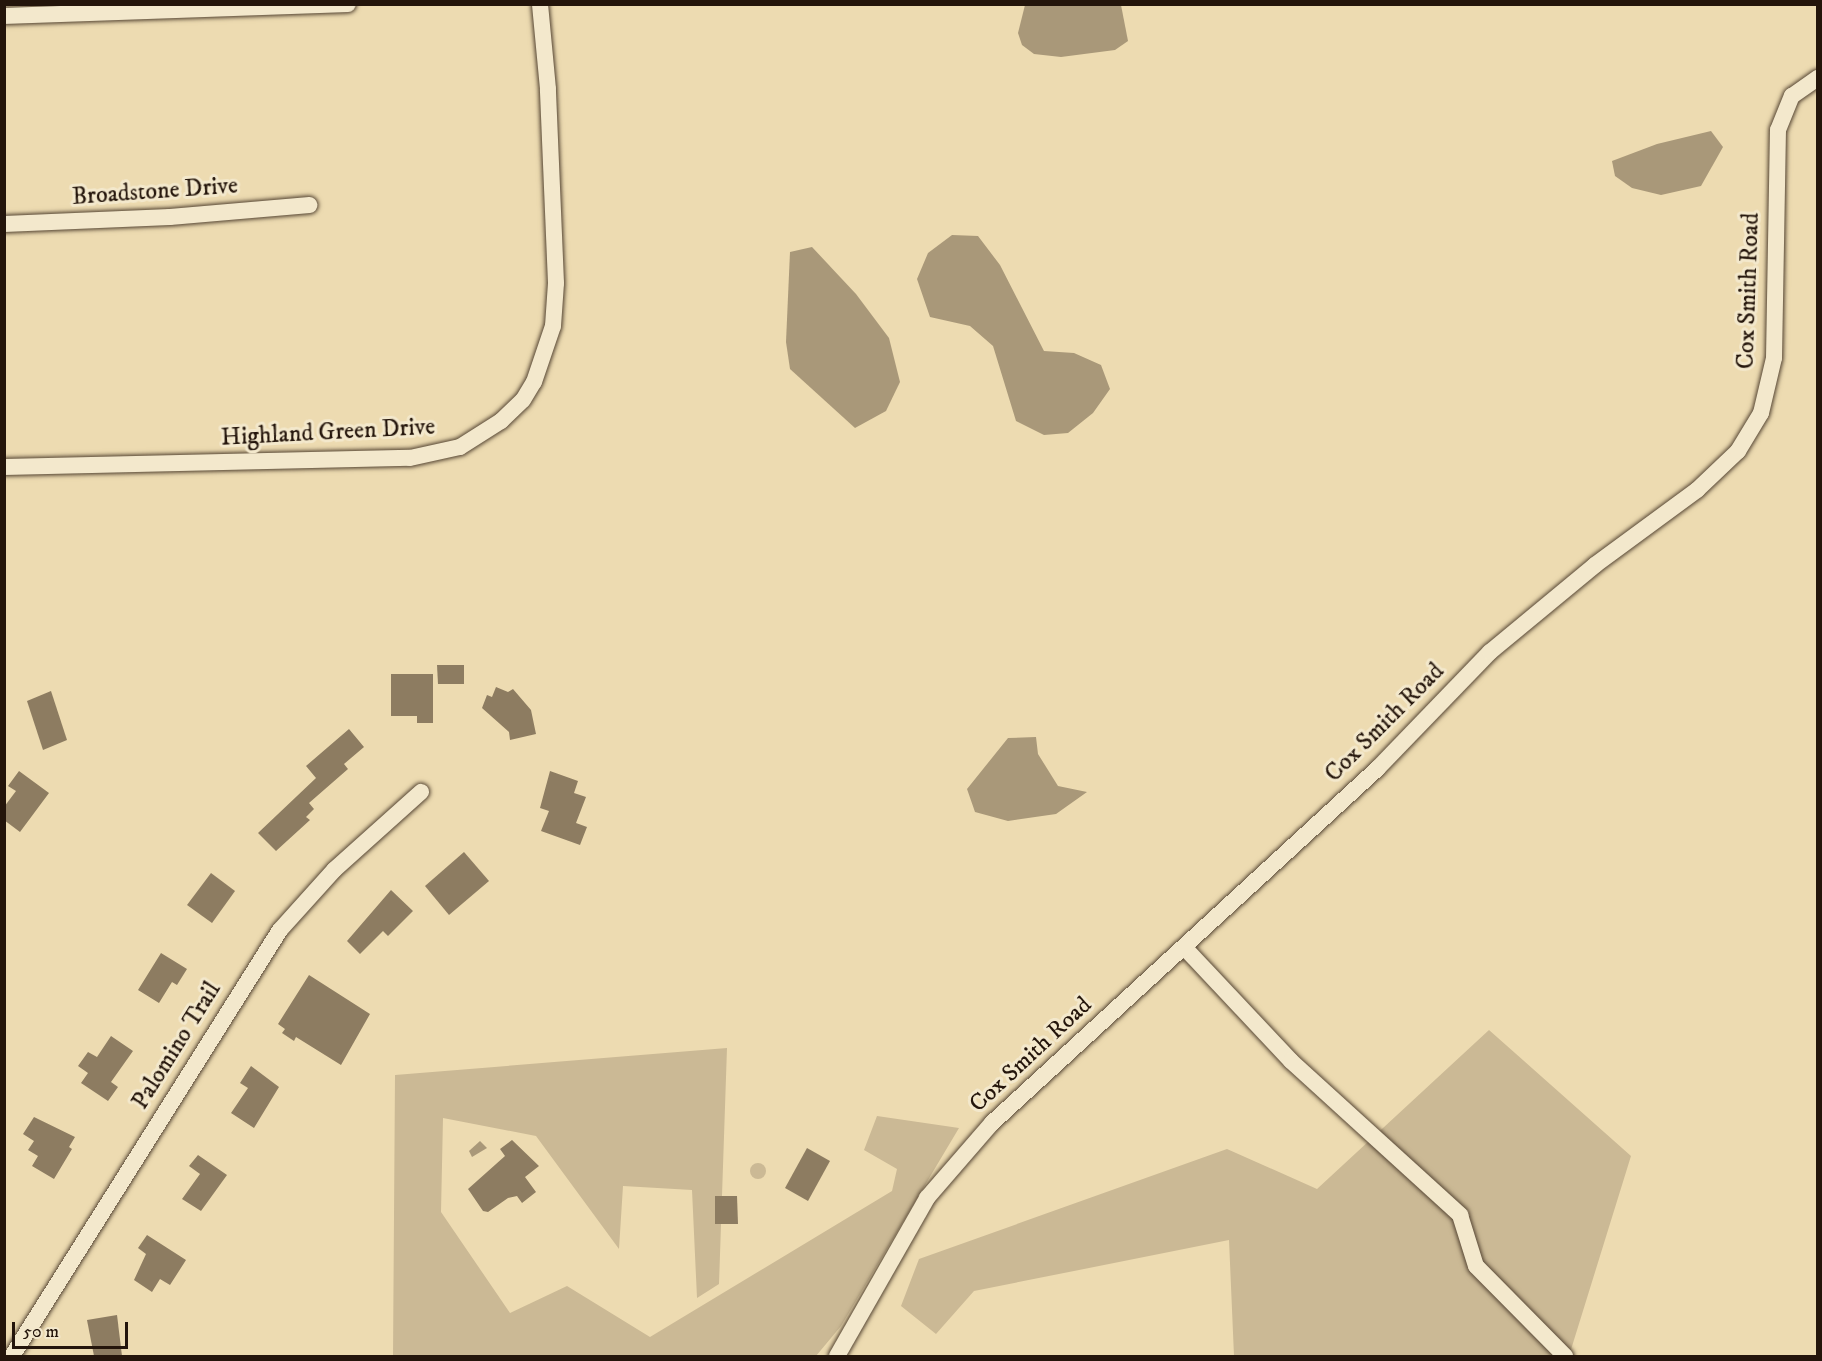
<!DOCTYPE html>
<style>
body{margin:0}
#map{position:relative;width:1822px;height:1361px;overflow:hidden;background:#eddbb1;font-family:"IM FELL DW Pica",serif}
div>[style]{position:absolute}
[style*='--x']{left:calc(var(--x)*1px);top:calc(var(--y)*1px);width:calc(var(--w)*1px);rotate:calc(var(--a)*1deg)}
.green>*{inset:0;background:#cbb995}
.round{border-radius:50%}
.water>*{inset:0;background:#a99879}
.building>*{inset:0;background:#8d7c61}
.roads{filter:drop-shadow(0 0 2px #564634) drop-shadow(0 0 2px #564634)}
.minor>*{height:16px;margin:-8px;padding:0 8px;transform-origin:8px;border-radius:8px;background:#f3e8cc}
span{translate:-50% -50%;white-space:nowrap;text-align:center;line-height:1.15;-webkit-text-stroke:6px #f3e8cc;paint-order:stroke}
.street-label{font-size:24px;color:#24150b}
.frame{position:absolute;inset:0;border:6px solid #24150b;pointer-events:none}
.scale{position:absolute;left:12px;top:1322px;width:116px;height:27px;box-sizing:border-box;border:3px solid #24150b;border-top:0;padding-left:8px;font-size:18px;line-height:21px;white-space:nowrap;color:#24150b;-webkit-text-stroke:4px #f3e8cc;paint-order:stroke}
</style>
<div id="map">
<div class="green">
<div style="clip-path:polygon(1489px 1030px,1631px 1156px,1569px 1356px,1234px 1356px,1229px 1240px,974px 1291px,936px 1334px,901px 1306px,919px 1259px,1227px 1149px,1317px 1189px)"></div>
<div style="clip-path:polygon(727px 1048px,719px 1284px,697px 1298px,692px 1190px,623px 1186px,619px 1249px,536px 1136px,443px 1118px,441px 1212px,510px 1313px,567px 1286px,650px 1337px,892px 1191px,897px 1169px,864px 1150px,877px 1116px,959px 1128px,841px 1326px,816px 1356px,393px 1356px,395px 1075px)"></div>
<div class="round" style="left:750px;top:1163px;width:16px;height:16px"></div>
</div>
<div class="water">
<div style="clip-path:polygon(1025px 5px,1121px 5px,1128px 41px,1115px 50px,1061px 57px,1034px 54px,1022px 45px,1018px 33px)"></div>
<div style="clip-path:polygon(1711px 131px,1723px 147px,1701px 186px,1661px 195px,1632px 188px,1615px 176px,1612px 161px,1657px 144px)"></div>
<div style="clip-path:polygon(952px 235px,978px 236px,1000px 265px,1044px 351px,1074px 353px,1101px 365px,1110px 389px,1093px 413px,1068px 433px,1044px 435px,1016px 421px,993px 346px,970px 326px,930px 317px,917px 279px,928px 253px)"></div>
<div style="clip-path:polygon(812px 247px,856px 294px,889px 338px,900px 382px,886px 411px,855px 428px,790px 369px,786px 342px,790px 252px)"></div>
<div style="clip-path:polygon(1036px 737px,1038px 754px,1058px 786px,1087px 792px,1056px 814px,1008px 821px,975px 812px,967px 789px,1008px 738px)"></div>
<div style="clip-path:polygon(480px 1141px,487px 1148px,472px 1157px,469px 1151px)"></div>
</div>
<div class="building">
<div style="clip-path:polygon(437px 665px,464px 665px,464px 684px,438px 684px)"></div>
<div style="clip-path:polygon(391px 674px,433px 674px,433px 723px,417px 723px,417px 716px,391px 716px)"></div>
<div style="clip-path:polygon(496px 687px,508px 692px,513px 689px,531px 710px,536px 734px,510px 740px,509px 732px,482px 708px,487px 695px,492px 697px)"></div>
<div style="clip-path:polygon(51px 691px,67px 740px,43px 750px,27px 701px)"></div>
<div style="clip-path:polygon(349px 729px,364px 747px,344px 764px,348px 769px,309px 803px,314px 809px,306px 817px,310px 820px,276px 851px,258px 833px,316px 778px,306px 766px)"></div>
<div style="clip-path:polygon(19px 771px,49px 793px,20px 832px,4px 820px,4px 807px,16px 791px,8px 786px)"></div>
<div style="clip-path:polygon(550px 771px,578px 781px,574px 793px,586px 797px,576px 823px,587px 827px,580px 845px,541px 831px,549px 811px,540px 808px)"></div>
<div style="clip-path:polygon(464px 852px,489px 881px,449px 915px,425px 886px)"></div>
<div style="clip-path:polygon(211px 873px,235px 891px,212px 923px,187px 905px)"></div>
<div style="clip-path:polygon(391px 890px,413px 911px,388px 936px,383px 931px,360px 954px,347px 941px)"></div>
<div style="clip-path:polygon(161px 953px,187px 969px,177px 985px,172px 982px,159px 1003px,138px 990px)"></div>
<div style="clip-path:polygon(309px 975px,370px 1014px,341px 1065px,296px 1037px,294px 1041px,282px 1033px,285px 1029px,278px 1024px)"></div>
<div style="clip-path:polygon(111px 1036px,133px 1051px,111px 1082px,118px 1087px,108px 1101px,81px 1083px,88px 1073px,78px 1066px,88px 1052px,97px 1057px)"></div>
<div style="clip-path:polygon(251px 1066px,279px 1087px,254px 1128px,231px 1113px,248px 1088px,240px 1083px)"></div>
<div style="clip-path:polygon(34px 1117px,75px 1137px,69px 1147px,72px 1149px,54px 1179px,32px 1166px,38px 1156px,28px 1150px,34px 1141px,23px 1134px)"></div>
<div style="clip-path:polygon(512px 1140px,539px 1166px,525px 1177px,536px 1192px,522px 1203px,517px 1196px,508px 1198px,488px 1212px,483px 1211px,468px 1189px,505px 1156px,500px 1149px)"></div>
<div style="clip-path:polygon(807px 1148px,830px 1161px,808px 1201px,785px 1188px)"></div>
<div style="clip-path:polygon(198px 1155px,227px 1175px,201px 1211px,182px 1199px,200px 1174px,189px 1166px)"></div>
<div style="clip-path:polygon(715px 1196px,737px 1196px,738px 1224px,715px 1224px)"></div>
<div style="clip-path:polygon(147px 1235px,186px 1260px,170px 1285px,160px 1279px,152px 1292px,134px 1280px,146px 1254px,138px 1248px)"></div>
<div style="clip-path:polygon(117px 1315px,122px 1356px,94px 1356px,87px 1320px)"></div>
</div>
<div class="roads">
<div class="minor">
<div style="--x:4;--y:16;--w:344;--a:-2"></div>
<div style="--x:4;--y:224;--w:166;--a:-2.4"></div>
<div style="--x:170;--y:217;--w:140;--a:-4.9"></div>
<div style="--x:4;--y:467;--w:406;--a:-1.3"></div>
<div style="--x:410;--y:458;--w:51;--a:-12.4"></div>
<div style="--x:460;--y:447;--w:49;--a:-32.4"></div>
<div style="--x:501;--y:421;--w:30;--a:-44"></div>
<div style="--x:523;--y:400;--w:21;--a:-59"></div>
<div style="--x:534;--y:382;--w:59;--a:-71.3"></div>
<div style="--x:553;--y:326;--w:43;--a:-86"></div>
<div style="--x:556;--y:283;--w:194;--a:-92.4"></div>
<div style="--x:548;--y:89;--w:85;--a:-95.4"></div>
<div style="--x:1184;--y:947;--w:156;--a:46.8"></div>
<div style="--x:1291;--y:1061;--w:229;--a:42.3"></div>
<div style="--x:1460;--y:1215;--w:53;--a:72.6"></div>
<div style="--x:1476;--y:1266;--w:127;--a:45.3"></div>
<div style="--x:12;--y:1356;--w:503;--a:-57.83"></div>
<div style="--x:280;--y:930;--w:81;--a:-48"></div>
<div style="--x:334;--y:870;--w:117;--a:-41.9"></div>
<div style="--x:837;--y:1356;--w:182;--a:-60.3"></div>
<div style="--x:927;--y:1198;--w:99;--a:-49.1"></div>
<div style="--x:992;--y:1123;--w:524;--a:-42.6"></div>
<div style="--x:1378;--y:768;--w:161;--a:-46"></div>
<div style="--x:1490;--y:652;--w:136;--a:-39.6"></div>
<div style="--x:1595;--y:565;--w:127;--a:-36.3"></div>
<div style="--x:1697;--y:490;--w:57;--a:-43.6"></div>
<div style="--x:1738;--y:451;--w:44;--a:-58.8"></div>
<div style="--x:1761;--y:413;--w:57;--a:-76.7"></div>
<div style="--x:1774;--y:358;--w:228;--a:-89"></div>
<div style="--x:1778;--y:130;--w:37;--a:-68"></div>
<div style="--x:1792;--y:96;--w:32;--a:-35"></div>
</div>
</div>
<div class="street-label">
<span style="left:155px;top:192px;rotate:-4deg">Broadstone Drive</span>
<span style="left:1749px;top:291px;rotate:-88deg">Cox Smith Road</span>
<span style="left:328px;top:433px;rotate:-3deg">Highland Green Drive</span>
<span style="left:1385px;top:723px;rotate:-45deg">Cox Smith Road</span>
<span style="left:177px;top:1046px;rotate:-58deg">Palomino Trail</span>
<span style="left:1031px;top:1055px;rotate:-43deg">Cox Smith Road</span>
</div>
<div class="frame"></div>
<div class="scale">50 m</div>
</div>
